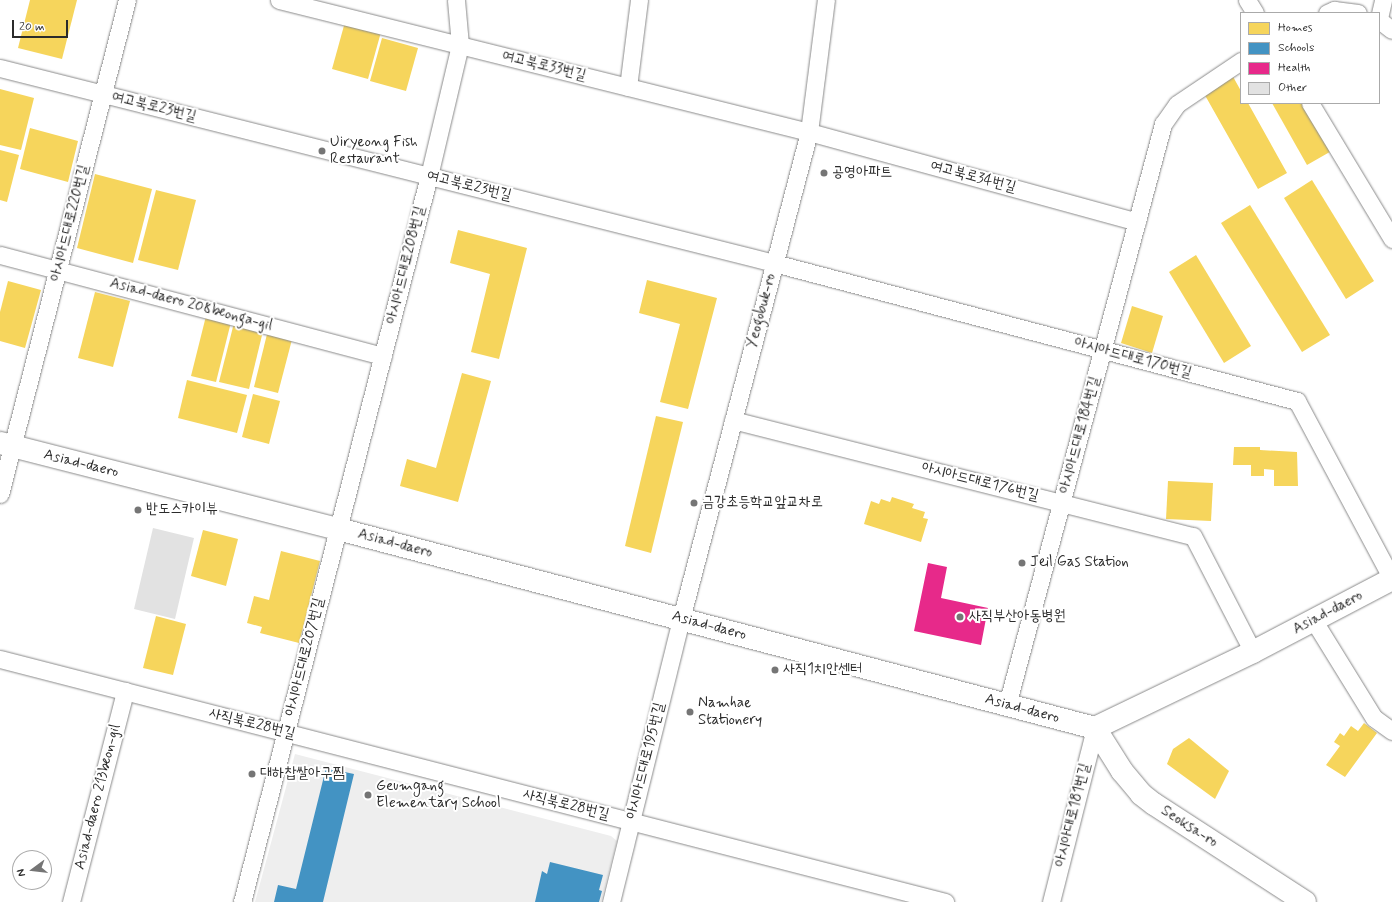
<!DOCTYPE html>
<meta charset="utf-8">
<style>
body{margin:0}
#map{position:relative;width:1392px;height:902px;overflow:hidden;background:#fff;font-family:Mynerve,"Poor Story",sans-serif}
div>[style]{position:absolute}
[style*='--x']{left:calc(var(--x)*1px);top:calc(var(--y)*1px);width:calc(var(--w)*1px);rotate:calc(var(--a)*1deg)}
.built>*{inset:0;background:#eee}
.homes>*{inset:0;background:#f6d55c}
.schools>*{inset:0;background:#4393c3}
.health>*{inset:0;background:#e7298a}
.building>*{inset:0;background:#e2e2e2}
.roads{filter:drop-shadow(0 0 1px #8a8a8a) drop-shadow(0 0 1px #8a8a8a)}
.street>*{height:17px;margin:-8.5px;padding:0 8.5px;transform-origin:8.5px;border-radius:8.5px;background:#fff}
.secondary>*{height:22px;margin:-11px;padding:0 11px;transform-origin:11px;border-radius:11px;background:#fff}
.dots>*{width:11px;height:11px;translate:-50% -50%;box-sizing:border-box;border:2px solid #fff;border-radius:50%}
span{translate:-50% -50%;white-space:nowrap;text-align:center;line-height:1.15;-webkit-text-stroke:4px #fff;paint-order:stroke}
.street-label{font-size:15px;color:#2b2b2b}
.poi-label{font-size:15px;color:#2b2b2b}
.left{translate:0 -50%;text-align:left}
.legend{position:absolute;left:1240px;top:12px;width:140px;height:92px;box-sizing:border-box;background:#fff;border:1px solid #aaa;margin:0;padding:5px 7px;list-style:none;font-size:12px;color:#2b2b2b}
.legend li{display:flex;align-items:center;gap:8px;height:20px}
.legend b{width:20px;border:1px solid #aaa}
.north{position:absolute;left:12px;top:850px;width:40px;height:40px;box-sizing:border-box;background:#fff;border:1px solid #aaa;border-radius:50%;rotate:255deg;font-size:11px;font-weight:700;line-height:16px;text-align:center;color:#2b2b2b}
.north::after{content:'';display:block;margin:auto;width:14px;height:18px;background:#757575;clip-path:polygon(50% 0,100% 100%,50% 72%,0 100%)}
.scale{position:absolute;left:12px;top:20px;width:56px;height:18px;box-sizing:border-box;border:2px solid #2b2b2b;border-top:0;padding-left:5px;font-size:12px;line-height:14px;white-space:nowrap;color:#2b2b2b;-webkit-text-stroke:3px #fff;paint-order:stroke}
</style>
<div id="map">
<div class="built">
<div style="clip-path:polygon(295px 754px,611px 836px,617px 841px,601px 902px,255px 902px)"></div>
</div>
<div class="homes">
<div style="clip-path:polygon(30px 0,77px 0,62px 59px,18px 48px)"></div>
<div style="clip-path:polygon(345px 22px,381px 32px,368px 79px,332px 69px)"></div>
<div style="clip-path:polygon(382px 38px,418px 48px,406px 91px,370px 81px)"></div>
<div style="clip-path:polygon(1231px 73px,1241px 91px,1241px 103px,1248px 103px,1287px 173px,1258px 189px,1202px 90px)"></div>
<div style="clip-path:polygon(0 89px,34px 98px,21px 150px,0 145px)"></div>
<div style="clip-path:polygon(1272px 103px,1308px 103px,1335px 149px,1307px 165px)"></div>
<div style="clip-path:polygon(30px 128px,78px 141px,68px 182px,20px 169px)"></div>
<div style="clip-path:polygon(0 150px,19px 155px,7px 202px,0 200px)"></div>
<div style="clip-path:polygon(95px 174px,152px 189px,133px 263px,77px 248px)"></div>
<div style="clip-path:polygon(1312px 180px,1374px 281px,1346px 299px,1284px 198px)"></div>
<div style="clip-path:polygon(156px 190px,196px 200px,178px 270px,138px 260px)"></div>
<div style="clip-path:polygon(1250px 205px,1330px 335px,1302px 352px,1221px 223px)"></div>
<div style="clip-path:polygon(458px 230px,527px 248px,499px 359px,471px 352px,490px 274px,450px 263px)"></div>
<div style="clip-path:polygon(1196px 255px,1251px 346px,1224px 363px,1169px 272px)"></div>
<div style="clip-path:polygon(647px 280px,717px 298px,688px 409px,660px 402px,680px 324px,639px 313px)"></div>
<div style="clip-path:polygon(8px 281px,41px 290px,25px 348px,0 341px,0 312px)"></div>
<div style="clip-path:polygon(95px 292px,130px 301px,113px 367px,78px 358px)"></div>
<div style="clip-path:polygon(1132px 306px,1163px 316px,1152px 353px,1121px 343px)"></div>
<div style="clip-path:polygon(207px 312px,232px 318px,216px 382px,191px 376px)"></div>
<div style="clip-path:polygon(235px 319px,264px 327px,249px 389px,219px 382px)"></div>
<div style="clip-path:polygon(270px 322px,295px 328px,278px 393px,254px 387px)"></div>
<div style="clip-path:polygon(462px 373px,491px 381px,458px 502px,400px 486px,407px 459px,436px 468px)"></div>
<div style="clip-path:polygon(187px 380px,247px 395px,237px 433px,178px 418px)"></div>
<div style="clip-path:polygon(253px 394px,280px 401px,269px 444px,242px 437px)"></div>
<div style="clip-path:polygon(656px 416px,683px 422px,651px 553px,625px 546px)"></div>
<div style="clip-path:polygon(1234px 447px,1260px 447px,1260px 450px,1297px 452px,1298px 486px,1274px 486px,1274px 470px,1264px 469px,1264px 476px,1251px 476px,1251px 465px,1233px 465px)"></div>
<div style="clip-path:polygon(1168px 481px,1213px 483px,1211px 521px,1166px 519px)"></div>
<div style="clip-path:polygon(892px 497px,914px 504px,912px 508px,925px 512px,923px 518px,928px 519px,921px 542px,864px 524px,871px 501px,879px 504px,881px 499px,890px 502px)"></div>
<div style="clip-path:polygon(203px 530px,238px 539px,226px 586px,191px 576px)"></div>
<div style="clip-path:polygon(281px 551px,320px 561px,299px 643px,260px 633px,262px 627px,247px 623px,254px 596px,269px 600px)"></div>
<div style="clip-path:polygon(156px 616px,186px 624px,173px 675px,143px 668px)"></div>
<div style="clip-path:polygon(1364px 723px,1377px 733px,1345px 777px,1326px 765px,1340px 746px,1334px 742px,1340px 733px,1344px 736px,1351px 726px,1358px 731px)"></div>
<div style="clip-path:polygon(1189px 738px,1229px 771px,1215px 799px,1167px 764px,1173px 749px)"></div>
</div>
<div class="schools">
<div style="clip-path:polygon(326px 768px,354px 774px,323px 902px,274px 902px,278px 885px,296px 889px)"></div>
<div style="clip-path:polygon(550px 862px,603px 875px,599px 890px,602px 891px,599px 902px,535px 902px,542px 871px,547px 874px)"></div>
</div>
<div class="health">
<div style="clip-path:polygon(928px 563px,947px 567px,941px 598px,988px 608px,981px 645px,914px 631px)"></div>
</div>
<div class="building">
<div style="clip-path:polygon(153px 528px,194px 538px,175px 619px,134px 609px)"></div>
</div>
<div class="roads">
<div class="street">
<div style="--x:279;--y:0;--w:546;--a:13.99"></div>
<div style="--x:809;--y:132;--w:340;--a:15.3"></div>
<div style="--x:1247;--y:0;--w:15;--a:58"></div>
<div style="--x:1327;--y:13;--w:8;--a:-23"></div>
<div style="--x:1334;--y:10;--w:24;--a:7"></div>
<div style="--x:1379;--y:18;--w:18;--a:-77"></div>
<div style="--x:1379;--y:20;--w:16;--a:38"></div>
<div style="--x:0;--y:68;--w:798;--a:14.14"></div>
<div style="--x:774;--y:263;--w:541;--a:14.78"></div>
<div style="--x:1297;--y:401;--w:202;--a:61.9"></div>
<div style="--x:628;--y:87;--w:88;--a:-82.8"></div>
<div style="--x:1310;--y:103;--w:159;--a:58.9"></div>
<div style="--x:0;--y:255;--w:396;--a:14.8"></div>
<div style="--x:733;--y:420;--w:474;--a:14.2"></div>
<div style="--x:1193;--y:536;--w:131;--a:62.7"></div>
<div style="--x:0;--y:494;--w:510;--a:-75.58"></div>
<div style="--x:1314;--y:621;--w:114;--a:58.3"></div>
<div style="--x:1374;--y:718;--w:22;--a:36"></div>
<div style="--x:0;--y:659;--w:976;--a:14.42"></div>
<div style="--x:1007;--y:705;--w:602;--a:-74.97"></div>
<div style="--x:1163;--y:124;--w:24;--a:-55"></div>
<div style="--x:1177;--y:104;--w:77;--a:-33.9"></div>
<div style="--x:71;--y:902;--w:218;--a:-75.6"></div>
<div style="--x:242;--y:902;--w:750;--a:-75.56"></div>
<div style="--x:429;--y:176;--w:135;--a:-76.7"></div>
<div style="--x:460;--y:45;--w:45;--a:-95.1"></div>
<div style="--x:611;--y:902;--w:292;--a:-76.1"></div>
<div style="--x:681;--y:619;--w:504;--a:-75.27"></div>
<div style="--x:809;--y:132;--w:133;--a:-82.7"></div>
<div style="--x:1051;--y:902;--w:179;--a:-75.8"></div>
</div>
<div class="secondary">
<div style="--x:0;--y:443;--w:349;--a:14.3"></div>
<div style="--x:338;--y:529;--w:783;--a:14.73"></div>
<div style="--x:1095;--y:728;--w:175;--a:-25.7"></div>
<div style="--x:1253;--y:652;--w:157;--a:-27.7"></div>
<div style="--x:1095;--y:728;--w:51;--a:57.9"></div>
<div style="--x:1122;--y:771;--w:30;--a:50"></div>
<div style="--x:1141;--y:794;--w:16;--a:38"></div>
<div style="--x:1154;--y:804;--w:180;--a:33"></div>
</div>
</div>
<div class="dots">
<div style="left:322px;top:151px;background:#757575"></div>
<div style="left:824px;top:173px;background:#757575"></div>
<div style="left:694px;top:503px;background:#757575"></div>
<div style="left:138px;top:510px;background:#757575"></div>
<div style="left:1022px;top:563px;background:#757575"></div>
<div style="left:960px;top:617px;background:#757575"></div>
<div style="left:775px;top:670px;background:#757575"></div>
<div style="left:690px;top:712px;background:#757575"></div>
<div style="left:252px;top:774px;background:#757575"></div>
<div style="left:368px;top:795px;background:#757575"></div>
</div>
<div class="street-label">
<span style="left:544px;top:66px;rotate:14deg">여고북로33번길</span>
<span style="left:154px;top:107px;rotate:14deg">여고북로23번길</span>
<span style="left:973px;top:177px;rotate:15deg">여고북로34번길</span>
<span style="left:469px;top:186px;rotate:14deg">여고북로23번길</span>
<span style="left:70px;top:223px;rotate:-76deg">아시아드대로220번길</span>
<span style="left:406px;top:265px;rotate:-76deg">아시아드대로208번길</span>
<span style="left:191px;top:305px;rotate:15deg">Asiad-daero 208beonga-gil</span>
<span style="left:762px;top:311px;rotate:-75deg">Yeogobuk-ro</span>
<span style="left:1133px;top:358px;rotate:15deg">아시아드대로170번길</span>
<span style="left:1080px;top:435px;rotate:-75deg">아시아드대로184번길</span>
<span style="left:81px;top:464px;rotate:14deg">Asiad-daero</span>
<span style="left:980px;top:482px;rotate:14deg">아시아드대로176번길</span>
<span style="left:395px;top:544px;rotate:15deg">Asiad-daero</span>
<span style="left:1328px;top:613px;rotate:-28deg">Asiad-daero</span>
<span style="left:709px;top:626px;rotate:15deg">Asiad-daero</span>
<span style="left:305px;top:657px;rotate:-76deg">아시아드대로207번길</span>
<span style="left:1022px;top:709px;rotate:15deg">Asiad-daero</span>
<span style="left:252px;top:724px;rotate:14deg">사직북로28번길</span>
<span style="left:646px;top:761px;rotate:-76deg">아시아드대로195번길</span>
<span style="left:98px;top:797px;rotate:-76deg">Asiad-daero 213beon-gil</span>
<span style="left:566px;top:805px;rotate:14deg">사직북로28번길</span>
<span style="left:1073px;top:815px;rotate:-76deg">아시아대로181번길</span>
<span style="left:1189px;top:827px;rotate:33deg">Seoksa-ro</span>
</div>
<div class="poi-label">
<span class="left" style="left:330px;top:151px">Uiryeong Fish<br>Restaurant</span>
<span class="left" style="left:832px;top:173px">공영아파트</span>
<span class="left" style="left:702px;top:503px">금강초등학교앞교차로</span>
<span class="left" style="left:146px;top:510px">반도스카이뷰</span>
<span class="left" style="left:1030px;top:563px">Jeil Gas Station</span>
<span class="left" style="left:969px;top:617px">사직부산아동병원</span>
<span class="left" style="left:783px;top:670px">사직1치안센터</span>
<span class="left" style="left:698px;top:712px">Namhae<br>Stationery</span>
<span class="left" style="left:260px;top:774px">대하찹쌀아구찜</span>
<span class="left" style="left:376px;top:795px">Geumgang<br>Elementary School</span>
</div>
<ul class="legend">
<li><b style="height:11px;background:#f6d55c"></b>Homes</li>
<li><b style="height:11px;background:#4393c3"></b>Schools</li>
<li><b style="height:11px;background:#e7298a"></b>Health</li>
<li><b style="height:11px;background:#e2e2e2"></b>Other</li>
</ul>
<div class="north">N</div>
<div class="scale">20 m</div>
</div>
